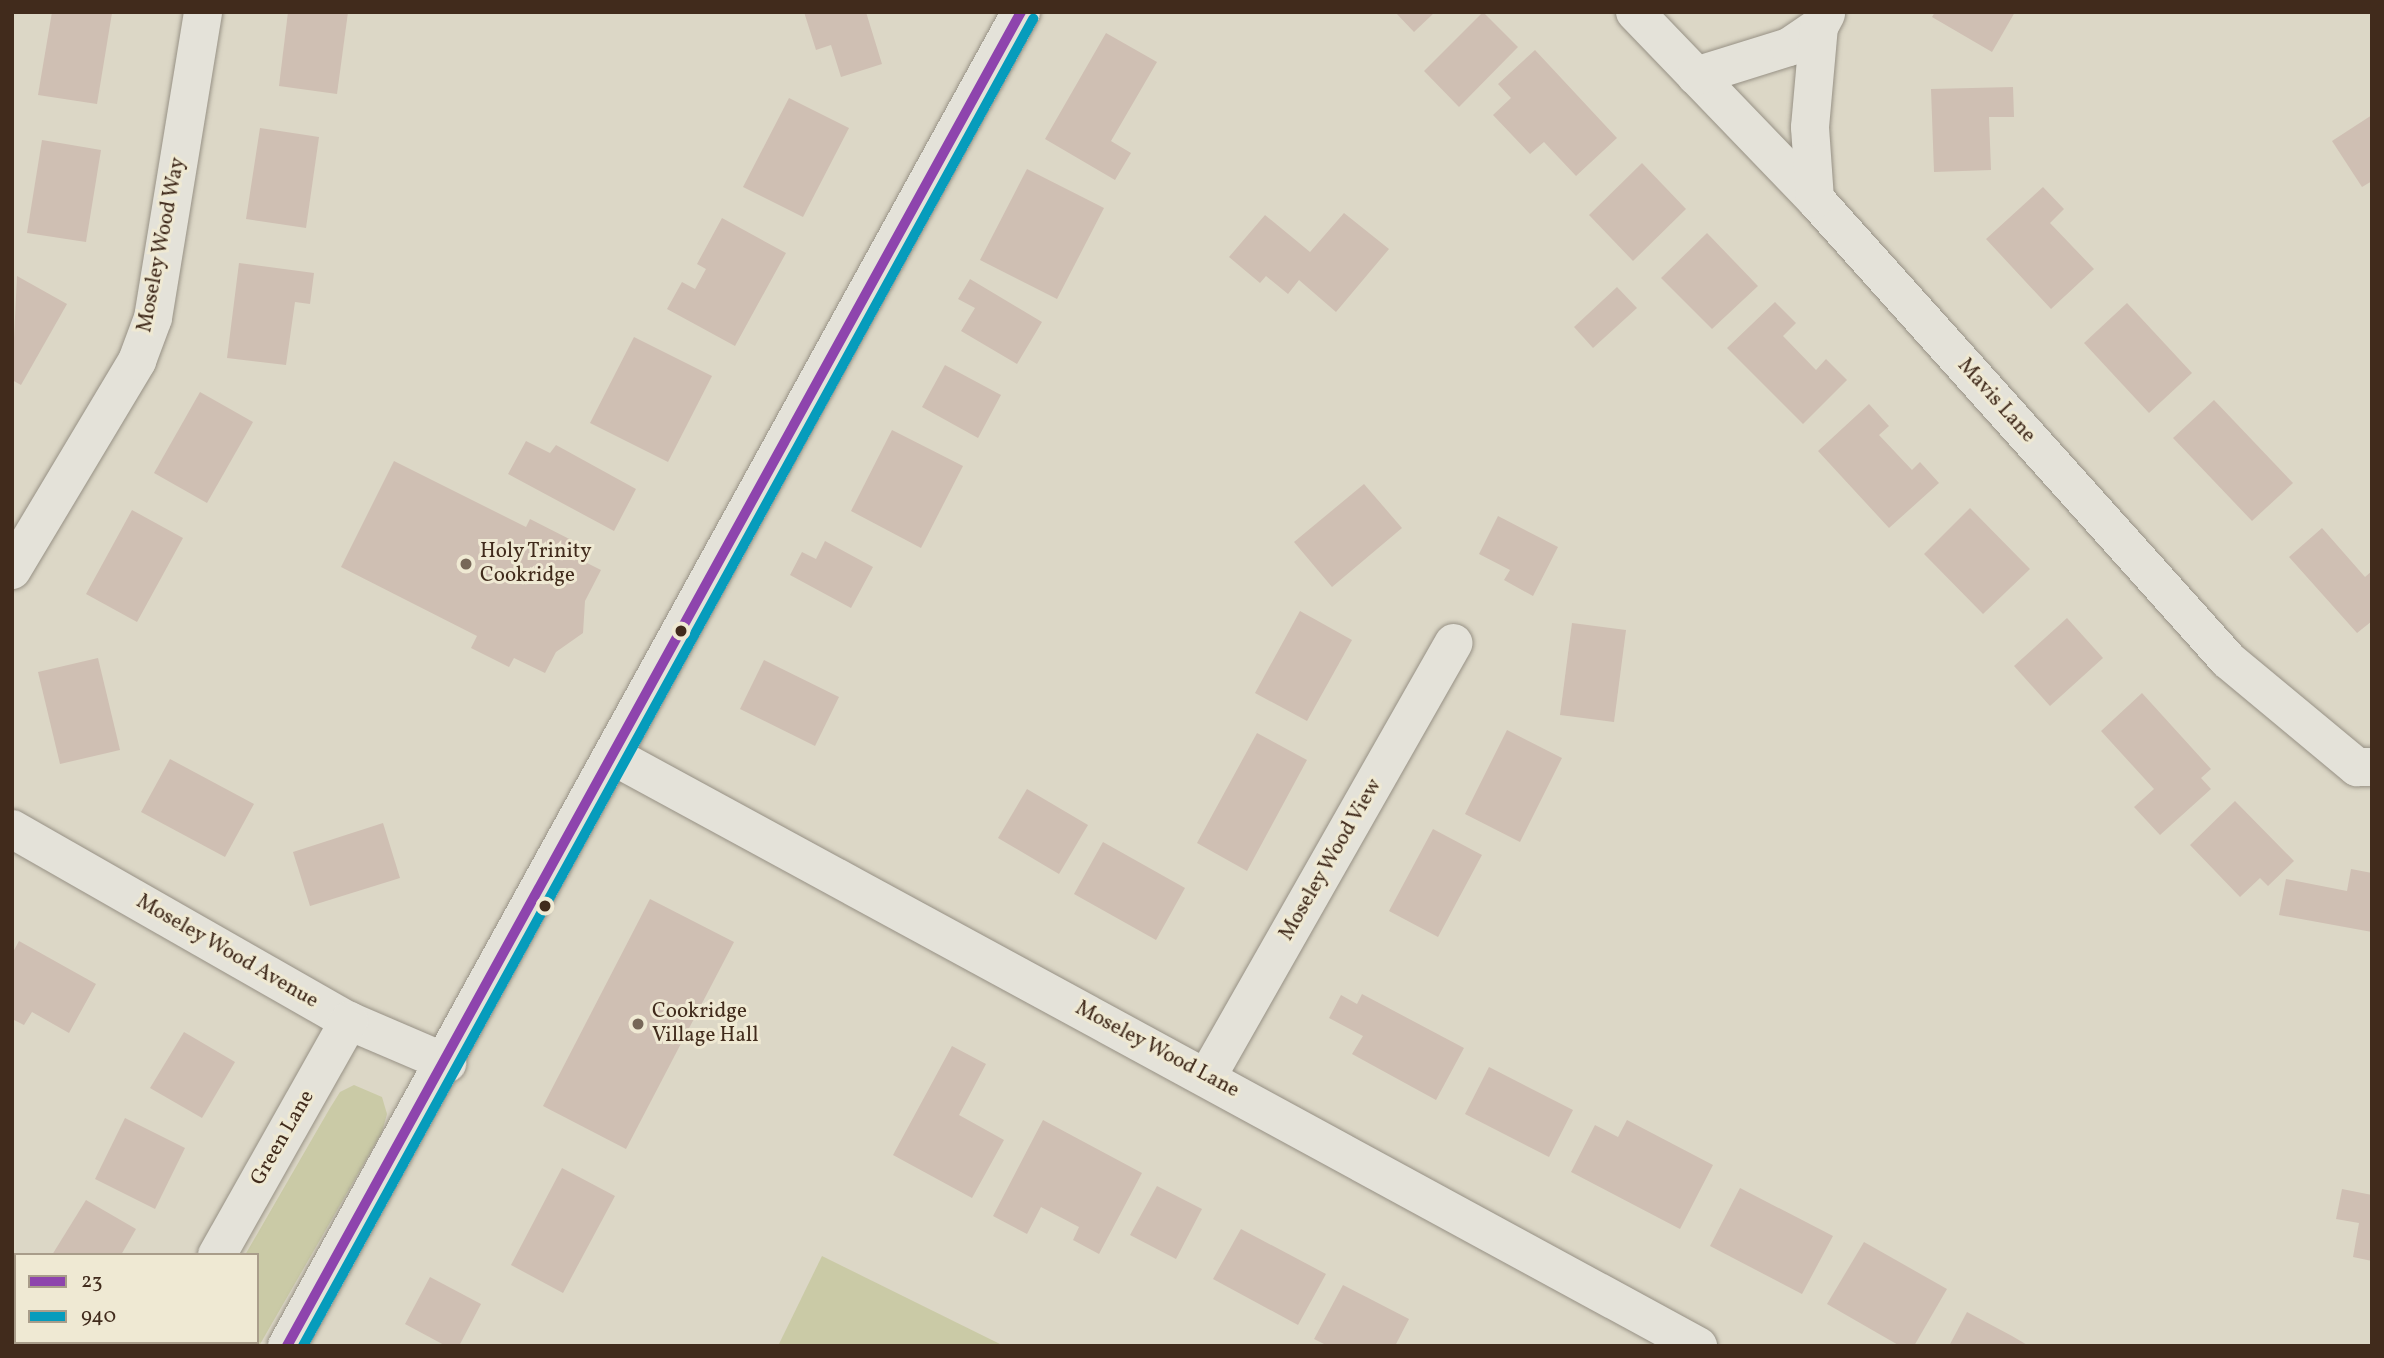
<!DOCTYPE html>
<style>
body{margin:0}
#map{position:relative;width:2384px;height:1358px;overflow:hidden;background:#dcd7c6;font-family:Vollkorn,serif}
div>[style]{position:absolute}
[style*='--x']{left:calc(var(--x)*1px);top:calc(var(--y)*1px);width:calc(var(--w)*1px);rotate:calc(var(--a)*1deg)}
.green>*{inset:0;background:#cacaa6}
.building>*{inset:0;background:#cfbfb3}
.roads{filter:drop-shadow(0 0 2px #979185) drop-shadow(0 0 2px #979185)}
.street>*{height:38px;margin:-19px;padding:0 19px;transform-origin:19px;border-radius:19px;background:#e4e2d9}
.bus-1>*{height:10px;margin:-5px;padding:0 5px;transform-origin:5px;border-radius:5px;background:#8e44ad}
.bus-2>*{height:10px;margin:-5px;padding:0 5px;transform-origin:5px;border-radius:5px;background:#069cbc}
.dots>*{width:19px;height:19px;translate:-50% -50%;box-sizing:border-box;border:4px solid #efe9d3;border-radius:50%}
span{translate:-50% -50%;white-space:nowrap;text-align:center;line-height:1.15;-webkit-text-stroke:6px #efe9d3;paint-order:stroke}
.street-label{font-size:21px;color:#412b1c}
.poi-label{font-size:21px;color:#412b1c}
.left{translate:0 -50%;text-align:left}
.frame{position:absolute;inset:0;border:14px solid #412b1c;pointer-events:none}
.legend{position:absolute;left:14px;top:1253px;width:245px;height:91px;box-sizing:border-box;background:#efe9d3;border:2px solid #a99d8a;margin:0;padding:9px 12px;list-style:none;font-size:21px;color:#412b1c}
.legend li{display:flex;align-items:center;gap:14px;height:35px}
.legend b{width:35px;border:2px solid #a99d8a}
</style>
<div id="map">
<div class="green">
<div style="clip-path:polygon(354px 1085px,382px 1097px,387px 1114px,382px 1132px,259px 1346px,193px 1346px,257px 1342px,257px 1255px,245px 1255px,330px 1108px,340px 1092px)"></div>
<div style="clip-path:polygon(822px 1256px,1004px 1346px,778px 1346px)"></div>
</div>
<div class="building">
<div style="clip-path:polygon(52px 12px,112px 13px,97px 104px,38px 95px)"></div>
<div style="clip-path:polygon(288px 12px,348px 12px,337px 94px,279px 86px)"></div>
<div style="clip-path:polygon(804px 12px,866px 12px,882px 64px,841px 77px,831px 45px,816px 50px)"></div>
<div style="clip-path:polygon(1395px 12px,1435px 12px,1414px 32px)"></div>
<div style="clip-path:polygon(1483px 12px,1518px 47px,1459px 107px,1424px 71px)"></div>
<div style="clip-path:polygon(1935px 12px,2015px 12px,1992px 52px,1932px 17px)"></div>
<div style="clip-path:polygon(1106px 33px,1157px 62px,1111px 141px,1131px 153px,1115px 180px,1045px 139px)"></div>
<div style="clip-path:polygon(1535px 50px,1617px 138px,1576px 176px,1544px 142px,1530px 154px,1493px 115px,1511px 98px,1498px 84px)"></div>
<div style="clip-path:polygon(2013px 87px,2014px 117px,1989px 117px,1991px 170px,1934px 172px,1931px 89px)"></div>
<div style="clip-path:polygon(789px 98px,849px 128px,803px 217px,743px 187px)"></div>
<div style="clip-path:polygon(2372px 115px,2372px 181px,2362px 187px,2332px 141px)"></div>
<div style="clip-path:polygon(260px 128px,319px 137px,306px 228px,246px 219px)"></div>
<div style="clip-path:polygon(42px 140px,101px 150px,86px 242px,27px 233px)"></div>
<div style="clip-path:polygon(1642px 163px,1686px 209px,1633px 261px,1589px 215px)"></div>
<div style="clip-path:polygon(1027px 169px,1104px 208px,1057px 299px,980px 260px)"></div>
<div style="clip-path:polygon(2043px 187px,2064px 209px,2050px 223px,2094px 269px,2051px 309px,1986px 239px)"></div>
<div style="clip-path:polygon(1344px 213px,1389px 249px,1336px 312px,1299px 280px,1288px 294px,1266px 276px,1260px 283px,1229px 257px,1265px 215px,1310px 252px)"></div>
<div style="clip-path:polygon(722px 218px,786px 253px,735px 346px,667px 309px,682px 282px,695px 289px,706px 269px,697px 264px)"></div>
<div style="clip-path:polygon(1707px 233px,1758px 286px,1712px 329px,1661px 278px)"></div>
<div style="clip-path:polygon(239px 263px,314px 273px,310px 304px,295px 302px,286px 365px,227px 358px)"></div>
<div style="clip-path:polygon(17px 276px,67px 304px,21px 385px,12px 380px)"></div>
<div style="clip-path:polygon(970px 279px,1042px 322px,1017px 364px,961px 331px,975px 308px,958px 299px)"></div>
<div style="clip-path:polygon(1617px 287px,1637px 308px,1593px 348px,1574px 327px)"></div>
<div style="clip-path:polygon(1775px 302px,1796px 323px,1783px 336px,1816px 370px,1826px 359px,1847px 380px,1803px 424px,1727px 348px)"></div>
<div style="clip-path:polygon(2127px 303px,2192px 373px,2149px 413px,2084px 343px)"></div>
<div style="clip-path:polygon(634px 337px,712px 376px,668px 462px,590px 423px)"></div>
<div style="clip-path:polygon(945px 365px,1001px 395px,978px 438px,922px 407px)"></div>
<div style="clip-path:polygon(200px 392px,253px 422px,207px 503px,154px 473px)"></div>
<div style="clip-path:polygon(2214px 400px,2293px 483px,2252px 521px,2173px 438px)"></div>
<div style="clip-path:polygon(1869px 404px,1889px 426px,1879px 435px,1912px 470px,1920px 462px,1939px 483px,1889px 528px,1818px 451px)"></div>
<div style="clip-path:polygon(892px 430px,963px 466px,921px 548px,851px 511px)"></div>
<div style="clip-path:polygon(526px 441px,550px 453px,556px 445px,636px 489px,614px 531px,508px 474px)"></div>
<div style="clip-path:polygon(394px 461px,526px 527px,530px 519px,587px 548px,581px 560px,601px 570px,585px 601px,583px 633px,556px 652px,545px 673px,514px 658px,509px 667px,471px 648px,477px 636px,341px 567px)"></div>
<div style="clip-path:polygon(1364px 484px,1402px 528px,1332px 587px,1294px 542px)"></div>
<div style="clip-path:polygon(1970px 508px,2030px 569px,1983px 614px,1924px 554px)"></div>
<div style="clip-path:polygon(132px 510px,183px 538px,137px 622px,86px 594px)"></div>
<div style="clip-path:polygon(1498px 516px,1558px 547px,1533px 596px,1504px 580px,1510px 570px,1479px 554px)"></div>
<div style="clip-path:polygon(2322px 528px,2365px 577px,2372px 571px,2372px 621px,2357px 633px,2289px 557px)"></div>
<div style="clip-path:polygon(825px 541px,873px 567px,851px 608px,790px 575px,802px 552px,816px 559px)"></div>
<div style="clip-path:polygon(1300px 611px,1352px 640px,1307px 721px,1255px 693px)"></div>
<div style="clip-path:polygon(2067px 618px,2103px 658px,2050px 706px,2014px 666px)"></div>
<div style="clip-path:polygon(1572px 623px,1626px 630px,1614px 722px,1560px 715px)"></div>
<div style="clip-path:polygon(98px 658px,120px 750px,60px 764px,38px 672px)"></div>
<div style="clip-path:polygon(764px 660px,839px 697px,815px 746px,740px 709px)"></div>
<div style="clip-path:polygon(2142px 693px,2211px 769px,2201px 778px,2211px 789px,2160px 835px,2134px 807px,2154px 789px,2101px 731px)"></div>
<div style="clip-path:polygon(1507px 730px,1562px 758px,1520px 842px,1465px 814px)"></div>
<div style="clip-path:polygon(1257px 733px,1307px 760px,1247px 871px,1197px 843px)"></div>
<div style="clip-path:polygon(170px 759px,254px 804px,225px 857px,141px 812px)"></div>
<div style="clip-path:polygon(1027px 789px,1088px 825px,1059px 874px,998px 838px)"></div>
<div style="clip-path:polygon(2235px 801px,2294px 861px,2268px 886px,2260px 878px,2240px 897px,2190px 845px)"></div>
<div style="clip-path:polygon(383px 823px,400px 878px,310px 906px,293px 852px)"></div>
<div style="clip-path:polygon(1433px 829px,1482px 855px,1438px 937px,1389px 911px)"></div>
<div style="clip-path:polygon(1103px 842px,1185px 888px,1156px 940px,1074px 894px)"></div>
<div style="clip-path:polygon(2351px 869px,2372px 873px,2372px 932px,2279px 915px,2286px 879px,2347px 891px)"></div>
<div style="clip-path:polygon(650px 899px,734px 942px,626px 1149px,543px 1106px)"></div>
<div style="clip-path:polygon(19px 941px,96px 984px,69px 1033px,32px 1012px,24px 1025px,12px 1019px,12px 954px)"></div>
<div style="clip-path:polygon(1362px 994px,1464px 1048px,1436px 1100px,1352px 1054px,1363px 1036px,1329px 1018px,1341px 995px,1357px 1004px)"></div>
<div style="clip-path:polygon(184px 1032px,235px 1062px,202px 1118px,150px 1088px)"></div>
<div style="clip-path:polygon(952px 1046px,986px 1064px,959px 1115px,1004px 1140px,972px 1198px,893px 1155px)"></div>
<div style="clip-path:polygon(1489px 1067px,1573px 1110px,1549px 1157px,1465px 1114px)"></div>
<div style="clip-path:polygon(125px 1118px,185px 1148px,155px 1209px,95px 1179px)"></div>
<div style="clip-path:polygon(1043px 1120px,1142px 1173px,1099px 1254px,1073px 1240px,1079px 1227px,1041px 1207px,1027px 1234px,993px 1216px)"></div>
<div style="clip-path:polygon(1627px 1120px,1713px 1165px,1680px 1229px,1571px 1172px,1595px 1125px,1618px 1137px)"></div>
<div style="clip-path:polygon(562px 1168px,615px 1196px,563px 1293px,511px 1265px)"></div>
<div style="clip-path:polygon(1157px 1186px,1202px 1209px,1176px 1259px,1130px 1235px)"></div>
<div style="clip-path:polygon(1740px 1188px,1833px 1236px,1802px 1294px,1710px 1246px)"></div>
<div style="clip-path:polygon(2342px 1189px,2372px 1195px,2372px 1261px,2353px 1257px,2359px 1223px,2336px 1219px)"></div>
<div style="clip-path:polygon(86px 1200px,136px 1229px,121px 1255px,52px 1255px)"></div>
<div style="clip-path:polygon(1241px 1229px,1326px 1274px,1298px 1325px,1213px 1279px)"></div>
<div style="clip-path:polygon(1864px 1242px,1947px 1289px,1914px 1346px,1900px 1346px,1827px 1304px)"></div>
<div style="clip-path:polygon(430px 1277px,481px 1304px,459px 1346px,446px 1346px,405px 1324px)"></div>
<div style="clip-path:polygon(1343px 1285px,1409px 1319px,1395px 1346px,1328px 1346px,1314px 1339px)"></div>
<div style="clip-path:polygon(1967px 1312px,2012px 1336px,2029px 1346px,1949px 1346px)"></div>
<div style="clip-path:polygon(16px 1316px,16px 1342px,73px 1342px,12px 1346px)"></div>
</div>
<div class="roads">
<div class="street">
<div style="--x:1635;--y:12;--w:260;--a:46.1"></div>
<div style="--x:1815;--y:199;--w:619;--a:48.14"></div>
<div style="--x:2228;--y:660;--w:168;--a:39.7"></div>
<div style="--x:2357;--y:767;--w:15;--a:0"></div>
<div style="--x:1696;--y:76;--w:97;--a:-17.3"></div>
<div style="--x:1789;--y:47;--w:36;--a:-34"></div>
<div style="--x:1819;--y:27;--w:15;--a:-62"></div>
<div style="--x:1815;--y:199;--w:72;--a:-94"></div>
<div style="--x:1810;--y:127;--w:100;--a:-84.9"></div>
<div style="--x:12;--y:570;--w:244;--a:-59.1"></div>
<div style="--x:137;--y:361;--w:46;--a:-69.6"></div>
<div style="--x:153;--y:318;--w:310;--a:-80.7"></div>
<div style="--x:615;--y:757;--w:1233;--a:28.54"></div>
<div style="--x:12;--y:829;--w:388;--a:29.7"></div>
<div style="--x:349;--y:1021;--w:107;--a:23.2"></div>
<div style="--x:1207;--y:1077;--w:499;--a:-60.4"></div>
<div style="--x:217;--y:1255;--w:269;--a:-60.6"></div>
<div style="--x:165;--y:1346;--w:4;--a:-63"></div>
<div style="--x:287;--y:1346;--w:1523;--a:-61.18"></div>
</div>
</div>
<div class="bus-1">
<div style="--x:287;--y:1346;--w:1523;--a:-61.18"></div>
</div>
<div class="bus-2">
<div style="--x:303;--y:1346;--w:1515;--a:-61.18"></div>
</div>
<div class="dots">
<div style="left:466px;top:564px;background:#776758"></div>
<div style="left:681px;top:631px;background:#412b1c"></div>
<div style="left:545px;top:906px;background:#412b1c"></div>
<div style="left:638px;top:1024px;background:#776758"></div>
</div>
<div class="street-label">
<span style="left:162px;top:245px;rotate:-79deg">Moseley Wood Way</span>
<span style="left:1996px;top:401px;rotate:48deg">Mavis Lane</span>
<span style="left:1331px;top:860px;rotate:-60deg">Moseley Wood View</span>
<span style="left:227px;top:952px;rotate:30deg">Moseley Wood Avenue</span>
<span style="left:1157px;top:1050px;rotate:28deg">Moseley Wood Lane</span>
<span style="left:283px;top:1138px;rotate:-60deg">Green Lane</span>
</div>
<div class="poi-label">
<span class="left" style="left:480px;top:564px">Holy Trinity<br>Cookridge</span>
<span class="left" style="left:652px;top:1024px">Cookridge<br>Village Hall</span>
</div>
<div class="frame"></div>
<ul class="legend">
<li><b style="height:9px;background:#8e44ad"></b>23</li>
<li><b style="height:9px;background:#069cbc"></b>940</li>
</ul>
</div>
